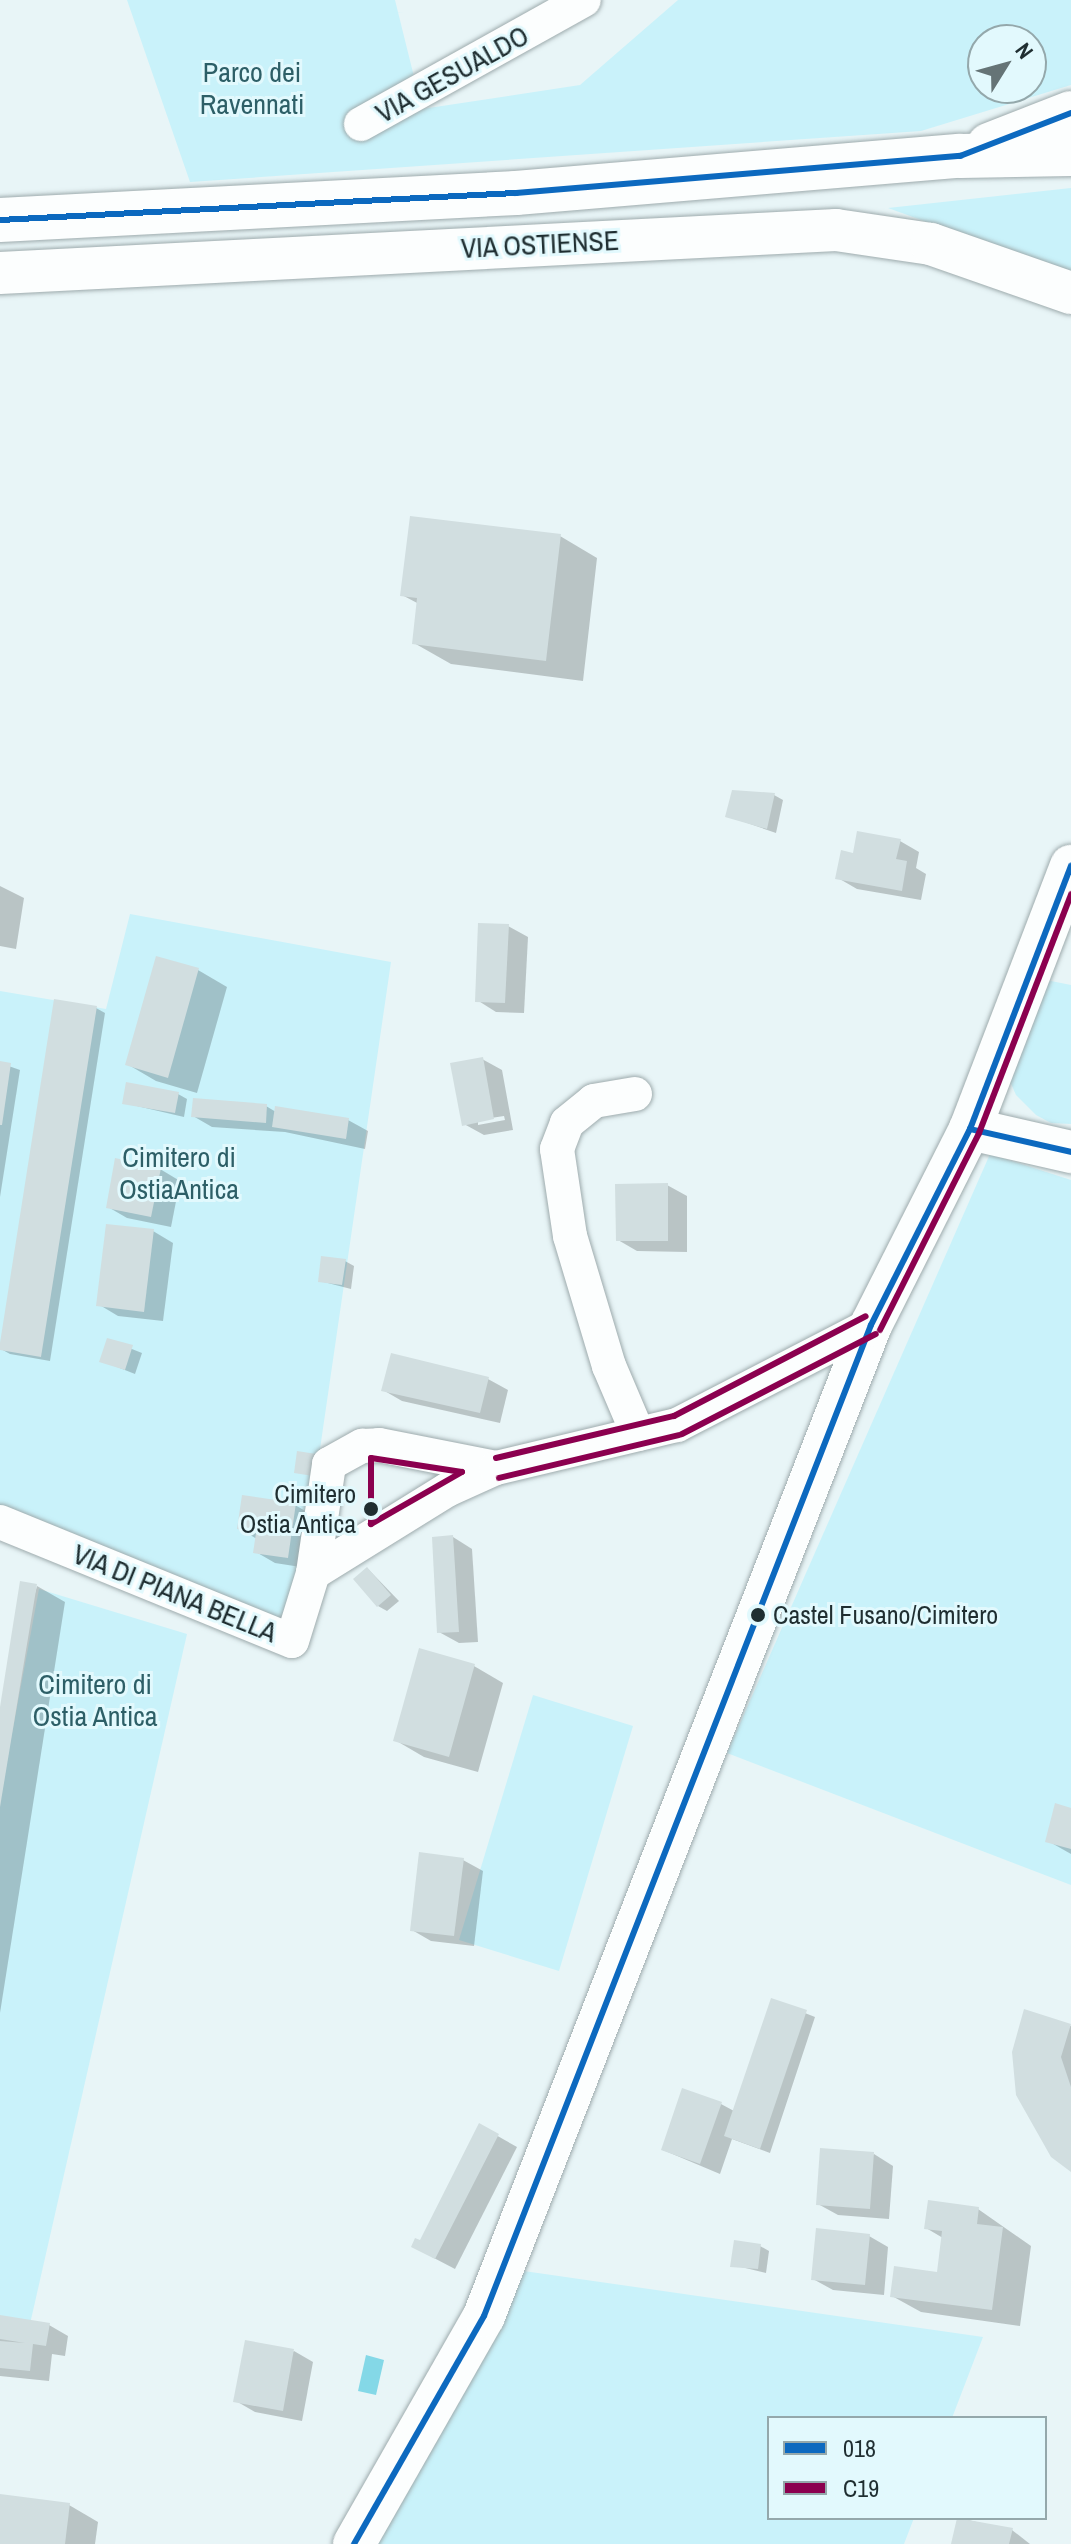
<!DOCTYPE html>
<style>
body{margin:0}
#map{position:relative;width:1071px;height:2544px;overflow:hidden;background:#e8f5f7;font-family:"Archivo Narrow",sans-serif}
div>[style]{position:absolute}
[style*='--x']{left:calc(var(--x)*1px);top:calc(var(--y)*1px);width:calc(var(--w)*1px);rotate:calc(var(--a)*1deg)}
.green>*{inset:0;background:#c9f2fa}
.water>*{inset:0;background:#84d8e7}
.shadow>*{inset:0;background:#0003}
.building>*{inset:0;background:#d1dee0}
.roads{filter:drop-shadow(0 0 2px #9eabad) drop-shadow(0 0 2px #9eabad)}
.minor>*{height:34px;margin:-17px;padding:0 17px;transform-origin:17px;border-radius:17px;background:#fcfefe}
.tertiary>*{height:42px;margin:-21px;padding:0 21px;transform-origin:21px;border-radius:21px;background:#fcfefe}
.primary>*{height:44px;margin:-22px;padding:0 22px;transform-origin:22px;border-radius:22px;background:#fcfefe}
.bus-1>*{height:6px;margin:-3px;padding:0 3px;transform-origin:3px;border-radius:3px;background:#0c69bf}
.bus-2>*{height:6px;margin:-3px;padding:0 3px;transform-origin:3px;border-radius:3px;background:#8b004f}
.dots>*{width:22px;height:22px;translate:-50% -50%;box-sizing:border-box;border:4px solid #e2f9fd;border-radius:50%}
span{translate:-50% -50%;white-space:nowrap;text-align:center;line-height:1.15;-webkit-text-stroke:6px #e2f9fd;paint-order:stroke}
.bus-label{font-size:26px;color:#1f2e31}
.right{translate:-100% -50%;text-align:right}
.left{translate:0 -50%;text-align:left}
.park-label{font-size:28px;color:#2d5f67}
.street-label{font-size:28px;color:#1f2e31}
.legend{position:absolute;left:767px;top:2416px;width:280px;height:104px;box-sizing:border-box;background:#e2f9fd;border:2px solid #94a8ab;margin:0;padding:10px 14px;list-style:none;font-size:24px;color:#1f2e31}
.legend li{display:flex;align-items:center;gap:16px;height:40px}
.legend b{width:40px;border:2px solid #94a8ab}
.north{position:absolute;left:967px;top:24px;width:80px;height:80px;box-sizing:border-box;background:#e2f9fd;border:2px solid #94a8ab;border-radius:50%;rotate:53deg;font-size:22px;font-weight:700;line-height:32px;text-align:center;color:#1f2e31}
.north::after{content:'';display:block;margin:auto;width:28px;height:36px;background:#657476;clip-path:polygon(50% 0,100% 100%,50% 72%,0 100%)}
</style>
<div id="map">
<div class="green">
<div style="clip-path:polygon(evenodd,127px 0,395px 0,422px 109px,580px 85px,678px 0,1071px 0,1071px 85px,921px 131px,190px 182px,127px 0,983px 40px,1031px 40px,1031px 88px,983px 88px,983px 40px)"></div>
<div style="clip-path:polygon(1071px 188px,1071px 274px,888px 208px)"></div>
<div style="clip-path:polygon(130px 914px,391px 962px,292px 1641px,0 1508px,0 991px,106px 1009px)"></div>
<div style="clip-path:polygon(1031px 977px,1071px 985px,1071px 1124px,1051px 1123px,1036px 1115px,1016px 1095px,1005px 1070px)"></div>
<div style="clip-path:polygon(990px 1154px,1071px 1180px,1071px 1885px,727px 1753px)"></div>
<div style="clip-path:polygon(39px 1589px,187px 1634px,30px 2324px,0 2320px,0 1798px)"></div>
<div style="clip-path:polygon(533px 1695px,633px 1726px,559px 1971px,459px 1940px)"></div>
<div style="clip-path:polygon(503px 2268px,983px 2337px,952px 2418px,769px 2418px,769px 2518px,914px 2518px,904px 2544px,376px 2544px)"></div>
</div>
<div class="water">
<div style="clip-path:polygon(366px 2355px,384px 2360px,376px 2395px,358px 2391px)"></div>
</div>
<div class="shadow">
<div style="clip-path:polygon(560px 536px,597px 558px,583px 681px,451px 664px,414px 643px,419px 604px,402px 595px)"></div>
<div style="clip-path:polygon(774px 795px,783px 800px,776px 833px,727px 816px)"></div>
<div style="clip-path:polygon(900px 841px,919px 852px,916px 868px,926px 874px,921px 900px,857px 889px,838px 878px,854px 855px)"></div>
<div style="clip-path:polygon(0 886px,24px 898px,16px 949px,0 946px)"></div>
<div style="clip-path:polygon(508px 926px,528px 937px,524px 1013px,496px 1012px,477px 1000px)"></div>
<div style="clip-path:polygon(158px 958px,198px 970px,227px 987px,197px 1093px,156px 1081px,127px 1064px)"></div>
<div style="clip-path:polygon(96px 1008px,105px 1013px,50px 1361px,10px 1354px,1px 1349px)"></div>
<div style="clip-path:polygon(evenodd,482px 1059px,502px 1070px,513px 1130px,484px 1135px,464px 1124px,482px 1059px,504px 1116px,505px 1120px,478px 1125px,478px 1120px,504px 1116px)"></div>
<div style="clip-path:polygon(0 1063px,20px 1070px,0 1197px)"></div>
<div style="clip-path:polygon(178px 1094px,187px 1099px,184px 1117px,124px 1103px)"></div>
<div style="clip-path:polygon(266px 1106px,276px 1112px,348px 1120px,368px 1131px,365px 1149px,285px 1132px,212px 1127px,193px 1116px)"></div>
<div style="clip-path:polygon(160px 1169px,180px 1181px,171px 1227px,127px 1218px,108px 1207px)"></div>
<div style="clip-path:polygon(667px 1185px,687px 1196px,687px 1252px,637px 1251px,618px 1240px)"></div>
<div style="clip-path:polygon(153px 1231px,173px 1243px,163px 1321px,118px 1316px,98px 1304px)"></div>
<div style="clip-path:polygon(345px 1261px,354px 1266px,351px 1289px,320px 1281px)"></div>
<div style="clip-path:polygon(109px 1340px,142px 1353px,135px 1374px,102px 1361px)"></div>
<div style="clip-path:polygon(488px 1379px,508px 1390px,500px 1423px,402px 1401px,383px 1390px)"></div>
<div style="clip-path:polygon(295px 1505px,314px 1516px,307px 1568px,275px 1563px,256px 1552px,257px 1539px,239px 1528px)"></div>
<div style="clip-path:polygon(453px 1537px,472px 1549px,478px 1642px,459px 1643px,439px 1632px)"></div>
<div style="clip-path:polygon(368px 1569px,399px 1601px,387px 1611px,378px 1606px)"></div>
<div style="clip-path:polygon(37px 1586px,65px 1602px,0 2013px,0 1720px)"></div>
<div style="clip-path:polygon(474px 1666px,503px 1683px,478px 1772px,424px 1757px,395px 1740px)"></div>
<div style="clip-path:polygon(1071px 1810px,1071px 1854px,1048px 1841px)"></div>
<div style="clip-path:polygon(463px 1860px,483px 1871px,474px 1946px,431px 1941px,412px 1930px)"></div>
<div style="clip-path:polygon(772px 2000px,815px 2017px,770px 2153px,732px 2139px,720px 2174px,663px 2150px,721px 2104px,734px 2111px)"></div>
<div style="clip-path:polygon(1025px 2011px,1071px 2026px,1071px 2170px)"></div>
<div style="clip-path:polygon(480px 2126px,517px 2147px,455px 2269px,432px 2257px,421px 2243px)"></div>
<div style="clip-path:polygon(874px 2154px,893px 2166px,889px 2219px,838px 2215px,818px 2204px)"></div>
<div style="clip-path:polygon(978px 2209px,1031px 2246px,1020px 2326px,921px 2312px,892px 2296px,938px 2274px,943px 2238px,926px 2228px)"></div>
<div style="clip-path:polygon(869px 2236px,888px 2247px,884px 2295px,833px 2290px,813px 2279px)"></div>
<div style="clip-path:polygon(760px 2246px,769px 2251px,766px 2273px,733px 2265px)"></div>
<div style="clip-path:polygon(0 2317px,49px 2325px,68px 2336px,65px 2356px,52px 2354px,49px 2381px,0 2376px)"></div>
<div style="clip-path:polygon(294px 2351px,313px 2362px,302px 2421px,255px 2412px,236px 2401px)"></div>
<div style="clip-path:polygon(0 2496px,69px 2505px,98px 2522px,95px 2544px,0 2544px)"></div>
<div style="clip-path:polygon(959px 2518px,1012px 2530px,1030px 2544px,953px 2544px)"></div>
</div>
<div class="building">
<div style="clip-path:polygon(410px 516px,561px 534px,546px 661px,412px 644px,417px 598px,400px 596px)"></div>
<div style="clip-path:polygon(732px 790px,775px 793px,767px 829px,725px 817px)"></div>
<div style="clip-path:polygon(857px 831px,901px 839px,896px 859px,907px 861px,902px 891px,835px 879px,841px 850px,853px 853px)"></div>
<div style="clip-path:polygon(478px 923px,509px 924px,505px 1003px,475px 1002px)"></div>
<div style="clip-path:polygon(156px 956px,199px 968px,168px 1078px,125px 1065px)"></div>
<div style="clip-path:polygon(54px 999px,97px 1006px,41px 1357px,0 1350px,0 1343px)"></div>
<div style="clip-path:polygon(483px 1057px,494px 1119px,462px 1126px,450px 1063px)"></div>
<div style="clip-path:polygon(0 1061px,11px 1063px,2px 1125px,0 1125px)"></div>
<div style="clip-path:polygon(126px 1082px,179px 1092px,175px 1113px,122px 1104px)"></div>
<div style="clip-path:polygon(193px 1098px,267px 1104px,266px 1123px,191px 1117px)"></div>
<div style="clip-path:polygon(275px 1106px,349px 1118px,346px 1139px,272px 1127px)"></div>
<div style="clip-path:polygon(115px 1158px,161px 1168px,151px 1217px,106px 1208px)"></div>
<div style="clip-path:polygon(668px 1183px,668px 1241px,616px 1241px,615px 1184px)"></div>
<div style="clip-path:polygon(106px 1224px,154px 1229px,144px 1312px,96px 1306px)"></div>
<div style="clip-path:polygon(321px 1256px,346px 1259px,342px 1285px,318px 1282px)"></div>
<div style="clip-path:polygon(107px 1338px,133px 1345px,125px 1370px,99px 1362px)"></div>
<div style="clip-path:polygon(391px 1353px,489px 1377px,480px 1413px,381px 1391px)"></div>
<div style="clip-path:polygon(297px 1451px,329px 1456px,326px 1478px,294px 1473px)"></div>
<div style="clip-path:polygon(242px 1495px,296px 1503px,288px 1558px,253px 1553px,256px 1533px,237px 1529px)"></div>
<div style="clip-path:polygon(453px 1535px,459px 1632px,437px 1633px,432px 1537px)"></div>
<div style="clip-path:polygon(367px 1567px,391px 1595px,377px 1607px,353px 1579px)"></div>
<div style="clip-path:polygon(20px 1581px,37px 1584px,0 1807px,0 1707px)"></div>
<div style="clip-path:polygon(419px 1648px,475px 1664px,449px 1757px,393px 1741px)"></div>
<div style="clip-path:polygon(1055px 1803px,1071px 1808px,1071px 1849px,1045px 1842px)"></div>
<div style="clip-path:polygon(419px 1852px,464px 1858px,454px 1936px,410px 1931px)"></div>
<div style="clip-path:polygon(771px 1998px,807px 2010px,760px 2149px,724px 2136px)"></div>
<div style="clip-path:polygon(1024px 2009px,1071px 2024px,1061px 2057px,1071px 2087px,1071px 2172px,1051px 2157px,1016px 2095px,1012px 2052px)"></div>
<div style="clip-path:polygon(682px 2088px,722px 2102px,700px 2164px,661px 2150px)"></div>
<div style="clip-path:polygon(479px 2123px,499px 2134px,435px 2259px,411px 2247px,415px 2238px,420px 2240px)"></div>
<div style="clip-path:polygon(820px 2148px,874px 2152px,870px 2209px,816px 2205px)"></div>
<div style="clip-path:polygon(928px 2200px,979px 2207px,977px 2224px,1003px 2227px,992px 2310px,890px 2297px,894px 2266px,937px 2272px,942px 2231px,924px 2229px)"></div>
<div style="clip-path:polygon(816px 2228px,870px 2234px,865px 2285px,811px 2280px)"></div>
<div style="clip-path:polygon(734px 2240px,761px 2244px,758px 2269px,730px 2267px)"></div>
<div style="clip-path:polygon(0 2315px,50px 2323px,46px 2346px,33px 2344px,30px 2371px,0 2368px,0 2341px,25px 2343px,0 2339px)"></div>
<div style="clip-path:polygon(245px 2340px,294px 2349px,283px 2411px,233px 2402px)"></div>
<div style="clip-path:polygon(0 2494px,70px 2503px,65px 2544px,0 2544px)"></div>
<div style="clip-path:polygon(957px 2518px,1013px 2528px,1009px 2544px,951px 2544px)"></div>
</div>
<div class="roads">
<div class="minor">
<div style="--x:361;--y:124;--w:255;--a:-29.1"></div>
<div style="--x:635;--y:1094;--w:42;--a:170.3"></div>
<div style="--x:594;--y:1101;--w:35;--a:141"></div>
<div style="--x:567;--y:1123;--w:28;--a:111"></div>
<div style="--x:557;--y:1149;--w:88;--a:81.5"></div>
<div style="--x:570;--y:1236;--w:136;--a:73.3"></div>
<div style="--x:609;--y:1366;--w:74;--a:66.9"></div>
<div style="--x:0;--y:1522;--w:315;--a:22.2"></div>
<div style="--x:292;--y:1641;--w:71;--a:-72.8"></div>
<div style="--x:313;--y:1573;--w:110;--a:-81.6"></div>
<div style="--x:329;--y:1464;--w:38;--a:-29"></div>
<div style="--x:362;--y:1446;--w:17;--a:-3"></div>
<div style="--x:379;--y:1445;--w:119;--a:11.1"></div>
<div style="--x:313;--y:1573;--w:158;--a:-31.8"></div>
<div style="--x:447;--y:1490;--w:54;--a:-24.2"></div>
<div style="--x:496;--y:1468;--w:186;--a:-13.4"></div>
<div style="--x:677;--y:1425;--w:218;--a:-27.3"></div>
</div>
<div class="tertiary">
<div style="--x:0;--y:273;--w:837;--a:-2.94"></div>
<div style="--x:836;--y:230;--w:96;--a:8.4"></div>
<div style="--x:931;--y:244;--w:148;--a:19.3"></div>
<div style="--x:970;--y:1129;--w:104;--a:12.8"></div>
<div style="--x:354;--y:2544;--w:262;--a:-60.3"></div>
<div style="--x:484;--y:2316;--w:1064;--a:-68.67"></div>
<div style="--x:871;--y:1325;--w:220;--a:-63.2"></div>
<div style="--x:970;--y:1129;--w:282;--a:-69"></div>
</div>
<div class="primary">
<div style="--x:989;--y:145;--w:88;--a:-21.3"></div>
<div style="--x:0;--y:220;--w:517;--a:-3"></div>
<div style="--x:516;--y:193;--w:446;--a:-4.8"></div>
<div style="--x:960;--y:156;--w:111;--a:-1"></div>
</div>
</div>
<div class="bus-1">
<div style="--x:0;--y:220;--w:517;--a:-3"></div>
<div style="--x:516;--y:193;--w:446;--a:-4.8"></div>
<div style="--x:960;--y:156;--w:119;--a:-21.2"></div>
<div style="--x:970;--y:1129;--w:104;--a:12.8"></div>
<div style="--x:354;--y:2544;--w:262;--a:-60.3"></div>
<div style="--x:484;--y:2316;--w:1064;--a:-68.67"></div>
<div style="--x:871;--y:1325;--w:220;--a:-63.2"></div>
<div style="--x:970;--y:1129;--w:282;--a:-69"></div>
</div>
<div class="bus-2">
<div style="--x:880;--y:1330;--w:220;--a:-63.3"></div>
<div style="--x:979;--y:1133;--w:256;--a:-68.9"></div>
<div style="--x:682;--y:1434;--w:218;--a:-27.3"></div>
<div style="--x:371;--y:1458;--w:92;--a:8.7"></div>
<div style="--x:462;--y:1472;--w:105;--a:150.3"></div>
<div style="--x:371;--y:1524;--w:66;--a:-90"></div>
<div style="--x:496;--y:1458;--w:183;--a:-13.3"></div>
<div style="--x:674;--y:1416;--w:216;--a:-27.5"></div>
<div style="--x:499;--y:1478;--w:185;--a:-13.4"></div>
</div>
<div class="dots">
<div style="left:371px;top:1509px;background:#1f2e31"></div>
<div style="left:758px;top:1615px;background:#1f2e31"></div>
</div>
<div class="bus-label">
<span class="right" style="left:356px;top:1509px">Cimitero<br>Ostia Antica</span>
<span class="left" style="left:773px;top:1615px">Castel Fusano/Cimitero</span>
</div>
<div class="park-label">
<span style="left:252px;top:88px">Parco dei<br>Ravennati</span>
<span style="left:179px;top:1173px">Cimitero di<br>OstiaAntica</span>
<span style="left:95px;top:1700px">Cimitero di<br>Ostia Antica</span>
</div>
<div class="street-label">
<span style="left:452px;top:74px;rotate:-29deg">VIA GESUALDO</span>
<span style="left:540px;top:244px;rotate:-3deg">VIA OSTIENSE</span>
<span style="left:175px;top:1593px;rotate:22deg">VIA DI PIANA BELLA</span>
</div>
<ul class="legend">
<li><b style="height:10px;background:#0c69bf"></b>018</li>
<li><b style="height:10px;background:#8b004f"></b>C19</li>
</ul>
<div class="north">N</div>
</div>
